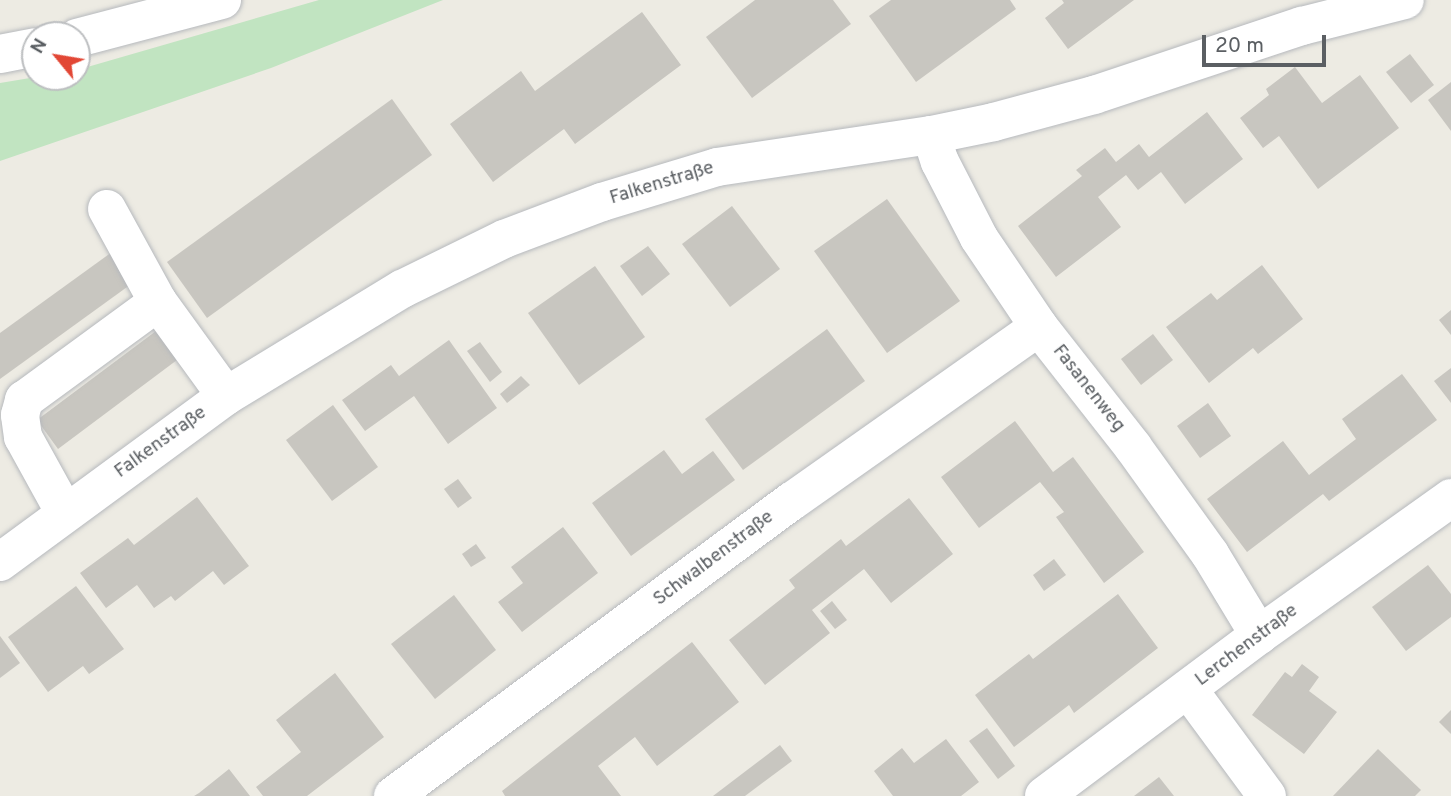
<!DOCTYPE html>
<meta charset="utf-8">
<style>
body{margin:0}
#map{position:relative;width:1451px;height:796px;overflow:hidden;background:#edebe3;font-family:Overpass,sans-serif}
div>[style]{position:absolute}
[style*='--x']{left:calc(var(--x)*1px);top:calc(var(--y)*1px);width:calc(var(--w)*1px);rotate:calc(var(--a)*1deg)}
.green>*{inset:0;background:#c1e4c1}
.building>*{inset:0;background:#c8c6c0}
.roads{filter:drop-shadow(0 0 2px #b6b9bd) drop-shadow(0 0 2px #b6b9bd)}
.minor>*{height:38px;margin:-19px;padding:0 19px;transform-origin:19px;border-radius:19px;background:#fff}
span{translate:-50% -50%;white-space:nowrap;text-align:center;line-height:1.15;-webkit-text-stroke:6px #fff;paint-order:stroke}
.street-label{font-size:19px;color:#5b5f63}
.north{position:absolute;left:21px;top:21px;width:70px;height:70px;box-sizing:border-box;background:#fff;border:2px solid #bdbfc1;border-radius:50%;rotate:300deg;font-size:19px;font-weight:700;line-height:28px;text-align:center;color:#5b5f63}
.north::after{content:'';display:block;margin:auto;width:24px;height:32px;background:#e24735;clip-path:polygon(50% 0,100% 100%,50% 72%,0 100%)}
.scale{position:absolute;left:1202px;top:35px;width:124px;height:32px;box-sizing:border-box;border:4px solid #5b5f63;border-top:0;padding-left:9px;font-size:21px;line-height:24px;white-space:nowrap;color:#5b5f63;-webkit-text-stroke:5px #fff;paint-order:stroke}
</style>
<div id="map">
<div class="green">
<div style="clip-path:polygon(319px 0,443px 0,271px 68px,0 161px,0 83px,36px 77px,77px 77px,77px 70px)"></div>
</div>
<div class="building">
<div style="clip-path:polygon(755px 0,833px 0,851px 24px,752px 98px,706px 37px)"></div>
<div style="clip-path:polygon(891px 0,1010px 0,1016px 9px,916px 82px,869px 16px)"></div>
<div style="clip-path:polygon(1062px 0,1134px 0,1068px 49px,1045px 18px,1064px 3px)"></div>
<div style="clip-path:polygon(642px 12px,681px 65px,575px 144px,564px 129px,493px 182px,450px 124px,521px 71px,535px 91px)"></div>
<div style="clip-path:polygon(1410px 54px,1434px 85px,1411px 103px,1386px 72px)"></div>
<div style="clip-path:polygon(1295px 67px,1322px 103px,1360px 75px,1399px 128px,1318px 189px,1279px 136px,1263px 148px,1240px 118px,1269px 95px,1266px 89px)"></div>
<div style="clip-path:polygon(1451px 82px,1451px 131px,1428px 100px)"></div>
<div style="clip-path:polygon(392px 99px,432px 155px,207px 318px,167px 262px)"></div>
<div style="clip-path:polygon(1207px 112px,1243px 159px,1185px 204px,1161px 172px,1138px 190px,1126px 175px,1098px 197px,1121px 227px,1056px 277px,1018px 226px,1082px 176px,1076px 170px,1105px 148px,1116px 162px,1139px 144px,1149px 157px)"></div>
<div style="clip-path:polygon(887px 199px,960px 301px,887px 353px,814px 251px)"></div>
<div style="clip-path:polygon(732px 206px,780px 269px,730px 307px,682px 244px)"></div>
<div style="clip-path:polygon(648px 246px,670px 274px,642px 296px,620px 266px)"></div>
<div style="clip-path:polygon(112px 252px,134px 282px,0 379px,0 333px)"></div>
<div style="clip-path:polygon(1262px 265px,1303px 319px,1258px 354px,1253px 348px,1209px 383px,1166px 327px,1211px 293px,1217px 300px)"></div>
<div style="clip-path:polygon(595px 266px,645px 337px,579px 385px,528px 313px)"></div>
<div style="clip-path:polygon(1451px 310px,1451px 335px,1439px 320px)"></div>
<div style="clip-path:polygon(827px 329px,865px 381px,743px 470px,705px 419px)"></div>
<div style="clip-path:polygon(156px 331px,177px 360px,58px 449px,37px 420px)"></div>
<div style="clip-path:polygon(1153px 334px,1173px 360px,1141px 385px,1121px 359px)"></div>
<div style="clip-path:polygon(449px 340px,497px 408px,448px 444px,414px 396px,365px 431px,342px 400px,391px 365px,399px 376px)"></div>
<div style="clip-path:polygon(480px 342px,502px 372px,490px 382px,467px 351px)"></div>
<div style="clip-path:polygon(1451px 368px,1451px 403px,1434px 381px)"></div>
<div style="clip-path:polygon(1402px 374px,1437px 420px,1329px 501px,1323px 494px,1247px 552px,1207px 499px,1283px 441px,1309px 475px,1356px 439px,1342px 419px)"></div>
<div style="clip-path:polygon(521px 376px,530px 385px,507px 403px,500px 394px)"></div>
<div style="clip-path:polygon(1208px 403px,1231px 436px,1200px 458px,1177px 426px)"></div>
<div style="clip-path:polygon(333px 405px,378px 467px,332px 501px,286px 440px)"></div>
<div style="clip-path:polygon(1015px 421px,1053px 472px,1073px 457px,1144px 552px,1104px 583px,1056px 517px,1064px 512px,1040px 482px,979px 528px,941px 477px)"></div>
<div style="clip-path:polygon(664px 450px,682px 474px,713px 451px,735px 480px,631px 556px,592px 503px)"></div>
<div style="clip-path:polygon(458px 479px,472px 498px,458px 508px,444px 489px)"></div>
<div style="clip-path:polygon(197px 497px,249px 566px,224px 585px,213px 571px,175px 601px,171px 596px,154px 608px,137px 585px,106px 608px,80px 573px,128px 538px,134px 545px)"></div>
<div style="clip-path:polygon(909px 498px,953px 554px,891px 603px,864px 569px,812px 610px,830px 633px,765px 685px,729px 640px,795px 588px,789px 580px,841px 539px,846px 546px)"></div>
<div style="clip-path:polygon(563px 527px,598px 573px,522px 632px,498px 602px,523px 583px,511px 567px)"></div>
<div style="clip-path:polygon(476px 544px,486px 558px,471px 567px,462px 554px)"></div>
<div style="clip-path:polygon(1054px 559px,1066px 575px,1044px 591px,1033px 575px)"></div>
<div style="clip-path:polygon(1428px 565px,1451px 594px,1451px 617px,1406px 651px,1372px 607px)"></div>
<div style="clip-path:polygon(76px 586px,124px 649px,89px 674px,83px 666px,48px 692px,8px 637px)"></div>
<div style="clip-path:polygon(1118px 594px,1158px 648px,1074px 713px,1069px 705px,1014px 747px,975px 695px,1029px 654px,1033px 659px)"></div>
<div style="clip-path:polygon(454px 595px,496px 650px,435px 699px,391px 644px)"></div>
<div style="clip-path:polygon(832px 601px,847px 620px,835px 629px,820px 611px)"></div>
<div style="clip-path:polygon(0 636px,20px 663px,0 678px)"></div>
<div style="clip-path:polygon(692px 642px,739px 702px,657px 766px,635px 737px,598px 766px,621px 796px,505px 796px,502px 791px)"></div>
<div style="clip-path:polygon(1302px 664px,1319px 677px,1309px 691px,1337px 712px,1304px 754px,1252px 715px,1285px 672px,1292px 677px)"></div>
<div style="clip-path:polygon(335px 673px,384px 737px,307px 796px,263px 796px,256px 787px,301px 752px,276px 720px)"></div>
<div style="clip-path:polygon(1451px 710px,1451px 734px,1439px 722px)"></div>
<div style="clip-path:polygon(987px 728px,1015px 766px,998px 779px,969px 741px)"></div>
<div style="clip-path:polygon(946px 739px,979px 782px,961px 796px,893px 796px,874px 771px,902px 748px,914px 763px)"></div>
<div style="clip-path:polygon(780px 745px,792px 761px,745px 796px,713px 796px)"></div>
<div style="clip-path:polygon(1378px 749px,1421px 790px,1415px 796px,1333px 796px)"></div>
<div style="clip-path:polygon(229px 769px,250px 796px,194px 796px,199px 793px)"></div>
<div style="clip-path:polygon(1159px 777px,1174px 796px,1134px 796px)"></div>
</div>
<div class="roads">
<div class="minor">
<div style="--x:77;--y:38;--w:150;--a:-14.7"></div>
<div style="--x:0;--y:54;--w:36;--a:-11"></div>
<div style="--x:931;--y:135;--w:28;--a:72"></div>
<div style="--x:940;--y:162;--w:85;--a:62.8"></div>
<div style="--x:979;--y:238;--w:107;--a:56"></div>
<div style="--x:1039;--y:327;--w:152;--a:51.9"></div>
<div style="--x:1133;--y:447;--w:132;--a:54.3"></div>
<div style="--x:1210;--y:554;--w:95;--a:58.8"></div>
<div style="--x:107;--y:209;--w:106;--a:61.3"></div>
<div style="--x:158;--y:302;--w:116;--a:54.1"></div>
<div style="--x:65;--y:513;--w:87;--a:-118.9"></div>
<div style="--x:23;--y:437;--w:22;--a:-98"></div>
<div style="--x:20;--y:415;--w:16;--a:-75"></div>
<div style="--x:24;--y:400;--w:166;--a:-36.2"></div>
<div style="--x:0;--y:562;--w:280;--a:-36.3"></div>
<div style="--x:226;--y:396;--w:206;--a:-31.3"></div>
<div style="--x:402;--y:289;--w:114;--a:-26.1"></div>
<div style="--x:504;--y:239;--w:105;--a:-20.7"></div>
<div style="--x:602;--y:202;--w:120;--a:-16.9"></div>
<div style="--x:717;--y:167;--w:216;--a:-8.5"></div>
<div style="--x:931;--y:135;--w:64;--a:-11.7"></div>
<div style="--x:994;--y:122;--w:104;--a:-15.1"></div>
<div style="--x:1094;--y:95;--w:219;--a:-18.4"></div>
<div style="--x:1302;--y:26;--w:106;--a:-14.2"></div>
<div style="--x:1188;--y:689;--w:133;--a:53.6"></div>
<div style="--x:393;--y:796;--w:496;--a:-36.5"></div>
<div style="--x:792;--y:501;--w:302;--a:-35.2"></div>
<div style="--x:1044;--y:796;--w:269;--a:-36.8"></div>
<div style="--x:1259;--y:635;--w:236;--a:-35.5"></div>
</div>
</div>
<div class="street-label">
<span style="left:662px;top:184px;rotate:-17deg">Falkenstraße</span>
<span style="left:1088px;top:389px;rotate:52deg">Fasanenweg</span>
<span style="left:161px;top:443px;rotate:-36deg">Falkenstraße</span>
<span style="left:714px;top:559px;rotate:-37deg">Schwalbenstraße</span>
<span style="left:1247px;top:646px;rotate:-37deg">Lerchenstraße</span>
</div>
<div class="north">N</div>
<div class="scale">20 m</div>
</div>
